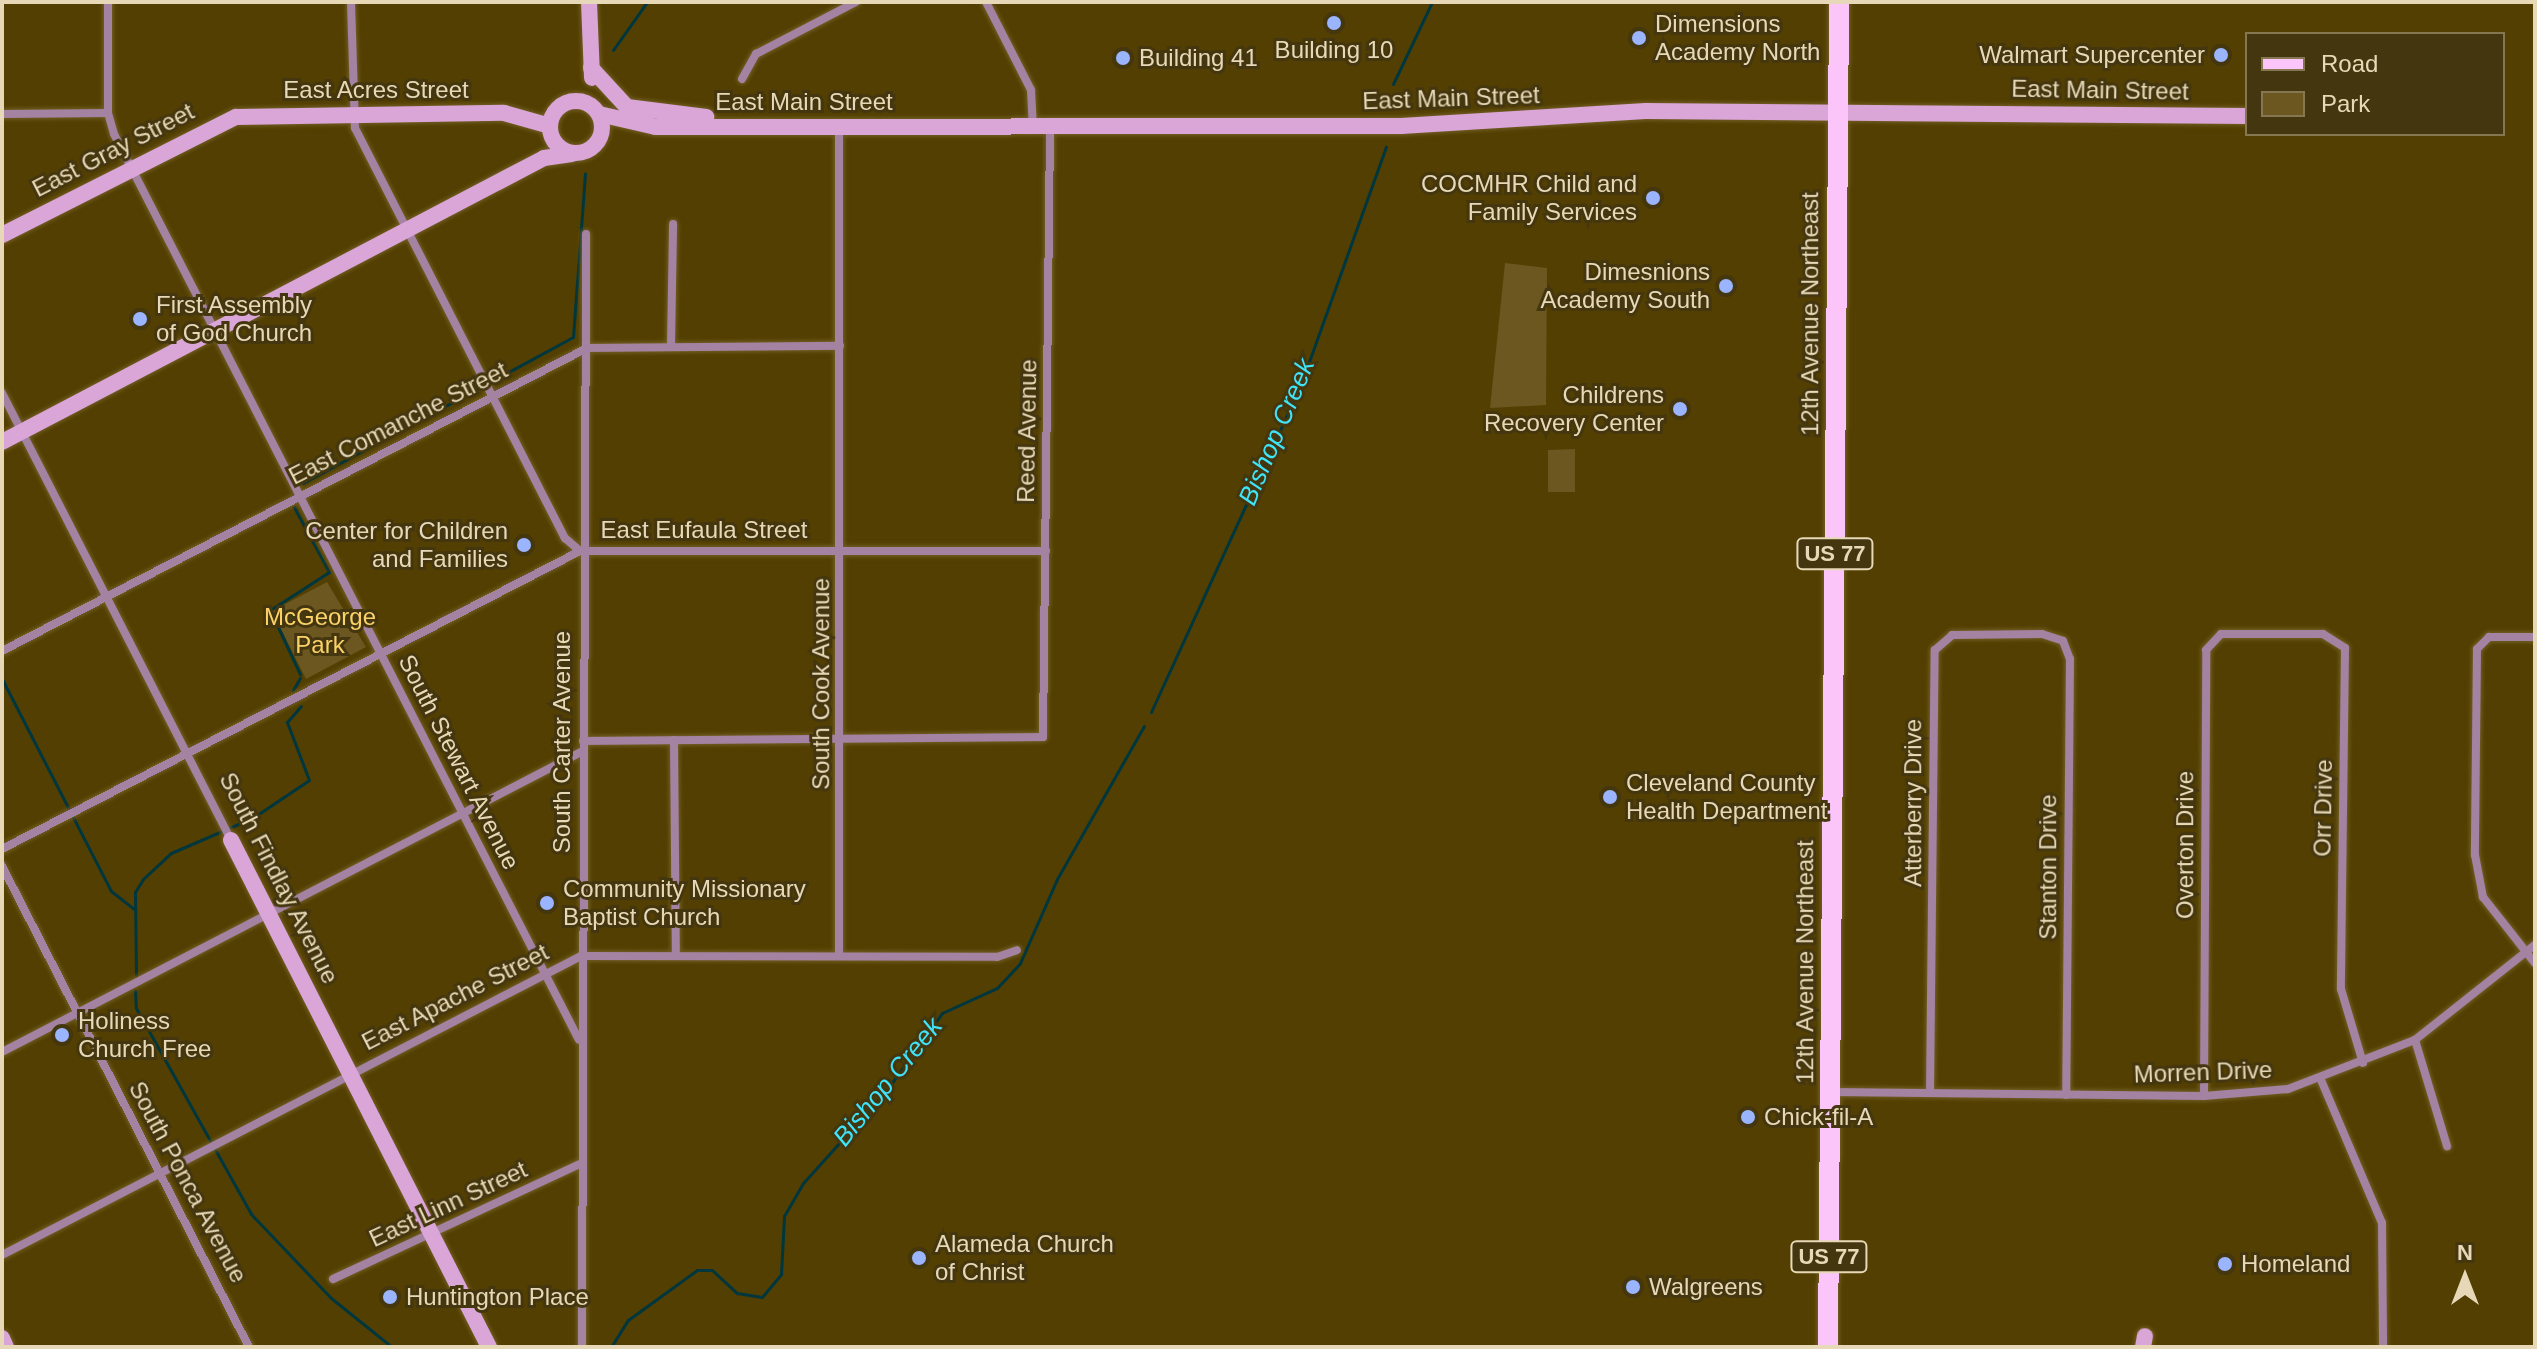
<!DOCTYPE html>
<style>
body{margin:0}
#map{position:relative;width:2537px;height:1349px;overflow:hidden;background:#533f01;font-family:Arial,sans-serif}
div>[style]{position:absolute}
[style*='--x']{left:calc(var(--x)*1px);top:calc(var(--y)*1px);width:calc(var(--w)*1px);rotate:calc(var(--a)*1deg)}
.green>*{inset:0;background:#6c5721}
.stream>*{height:3px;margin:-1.5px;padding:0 1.5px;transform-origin:1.5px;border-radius:1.5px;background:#00363d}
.roads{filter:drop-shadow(0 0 2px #715e25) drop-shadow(0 0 2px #715e25)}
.street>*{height:8px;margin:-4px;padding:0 4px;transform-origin:4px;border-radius:4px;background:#a482a2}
.secondary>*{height:16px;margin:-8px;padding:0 8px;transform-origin:8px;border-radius:8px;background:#daa5d7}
.secondary>.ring{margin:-8px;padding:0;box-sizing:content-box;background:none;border:16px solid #daa5d7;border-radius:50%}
.primary>*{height:20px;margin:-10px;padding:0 10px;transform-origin:10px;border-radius:10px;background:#fcc5f9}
.dots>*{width:22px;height:22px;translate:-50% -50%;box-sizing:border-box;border:4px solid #44360f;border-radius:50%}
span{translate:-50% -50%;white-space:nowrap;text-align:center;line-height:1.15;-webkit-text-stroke:6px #44360f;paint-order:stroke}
.shield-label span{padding:2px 6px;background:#44360f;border:2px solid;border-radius:6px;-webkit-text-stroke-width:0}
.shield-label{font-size:22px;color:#e7d9b7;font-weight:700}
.poi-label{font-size:24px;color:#e7d9b7}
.left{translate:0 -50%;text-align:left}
.right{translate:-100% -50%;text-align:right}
.street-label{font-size:24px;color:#e7d9b7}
.park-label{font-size:24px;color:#fbd268}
.water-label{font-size:26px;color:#3fe4f9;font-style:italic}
.frame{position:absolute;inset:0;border:4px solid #e7d9b7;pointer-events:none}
.legend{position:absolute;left:2245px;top:32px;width:260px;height:104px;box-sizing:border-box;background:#44360f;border:2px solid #857752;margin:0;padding:10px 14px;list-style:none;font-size:24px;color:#e7d9b7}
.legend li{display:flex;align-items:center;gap:16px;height:40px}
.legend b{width:40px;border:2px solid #857752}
.north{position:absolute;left:2425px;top:1237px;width:80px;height:80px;-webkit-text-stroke:6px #44360f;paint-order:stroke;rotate:0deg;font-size:22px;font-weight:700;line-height:32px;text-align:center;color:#e7d9b7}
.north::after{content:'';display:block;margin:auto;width:28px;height:36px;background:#e7d9b7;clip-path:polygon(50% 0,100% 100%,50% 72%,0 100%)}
</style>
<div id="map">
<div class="green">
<div style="clip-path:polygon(1505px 263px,1547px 268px,1546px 405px,1490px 408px)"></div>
<div style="clip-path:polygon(1575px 449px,1575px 492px,1548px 492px,1548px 450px)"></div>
<div style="clip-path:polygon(327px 582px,366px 647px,306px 679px,272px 611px)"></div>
</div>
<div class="stream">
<div style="--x:613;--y:50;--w:59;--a:-54.7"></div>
<div style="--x:1393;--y:84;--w:91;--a:-64.6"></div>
<div style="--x:303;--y:483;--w:307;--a:-28.4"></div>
<div style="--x:573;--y:337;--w:164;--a:-85.8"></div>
<div style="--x:294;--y:507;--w:74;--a:61.7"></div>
<div style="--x:329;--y:572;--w:70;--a:147.2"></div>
<div style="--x:270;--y:610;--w:71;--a:64.9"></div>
<div style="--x:2;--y:679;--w:238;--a:62.8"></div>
<div style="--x:111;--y:891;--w:31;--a:38"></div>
<div style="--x:293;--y:690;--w:14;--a:-60"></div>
<div style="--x:1151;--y:712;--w:361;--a:-65.4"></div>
<div style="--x:1301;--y:384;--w:252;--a:-70.3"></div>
<div style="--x:136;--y:975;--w:83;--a:-90.7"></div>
<div style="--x:135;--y:892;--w:15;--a:-58"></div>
<div style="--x:143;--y:879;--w:38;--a:-43"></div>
<div style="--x:171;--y:853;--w:90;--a:-23.4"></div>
<div style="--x:254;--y:817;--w:66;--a:-33.9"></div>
<div style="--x:309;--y:780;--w:62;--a:-110.8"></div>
<div style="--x:287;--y:722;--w:21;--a:-49"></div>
<div style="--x:135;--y:991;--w:17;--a:87"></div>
<div style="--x:136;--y:1008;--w:236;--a:60.8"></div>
<div style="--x:251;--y:1214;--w:116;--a:46.4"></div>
<div style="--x:331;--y:1298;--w:78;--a:38.8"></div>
<div style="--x:611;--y:1347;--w:32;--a:-58"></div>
<div style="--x:628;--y:1320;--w:85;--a:-35.9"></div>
<div style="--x:697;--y:1270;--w:15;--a:0"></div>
<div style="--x:712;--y:1270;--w:34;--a:43"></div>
<div style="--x:737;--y:1293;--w:25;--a:9"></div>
<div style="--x:762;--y:1297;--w:30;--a:-50"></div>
<div style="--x:781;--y:1274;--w:58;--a:-87"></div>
<div style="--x:784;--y:1216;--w:39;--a:-60"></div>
<div style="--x:804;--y:1182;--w:122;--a:-48"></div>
<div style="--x:886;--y:1091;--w:96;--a:-54.3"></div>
<div style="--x:942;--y:1013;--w:60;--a:-24.4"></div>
<div style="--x:997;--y:988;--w:34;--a:-47"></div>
<div style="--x:1020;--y:963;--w:92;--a:-66.2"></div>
<div style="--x:1057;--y:879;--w:176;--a:-60.4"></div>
</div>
<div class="roads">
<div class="street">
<div style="--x:108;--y:2;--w:111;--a:90"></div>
<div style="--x:108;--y:113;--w:22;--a:74"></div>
<div style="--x:114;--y:134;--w:1018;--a:62.83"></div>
<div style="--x:351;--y:2;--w:126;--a:88.2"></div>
<div style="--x:355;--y:128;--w:461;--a:62.9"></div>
<div style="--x:565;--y:538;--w:20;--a:41"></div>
<div style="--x:986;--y:2;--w:99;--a:62.9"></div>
<div style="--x:1031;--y:90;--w:35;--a:87"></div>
<div style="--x:742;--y:79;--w:29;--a:-61"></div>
<div style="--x:756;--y:54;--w:113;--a:-27.5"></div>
<div style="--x:2;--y:114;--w:106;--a:-0.5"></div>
<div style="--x:839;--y:126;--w:829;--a:90"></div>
<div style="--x:671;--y:344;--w:120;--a:-89"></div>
<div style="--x:2;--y:393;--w:502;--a:62.87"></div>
<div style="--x:2535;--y:637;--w:46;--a:180"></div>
<div style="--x:2489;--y:637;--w:17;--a:135"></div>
<div style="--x:2477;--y:649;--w:206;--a:90.6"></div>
<div style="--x:2475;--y:855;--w:43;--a:79.2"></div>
<div style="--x:2483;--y:897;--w:84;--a:51.8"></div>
<div style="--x:2;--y:651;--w:659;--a:-27.38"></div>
<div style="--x:587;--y:348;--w:253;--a:-0.5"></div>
<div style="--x:674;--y:740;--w:214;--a:89.5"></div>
<div style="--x:583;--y:741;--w:460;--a:-0.5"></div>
<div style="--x:1043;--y:737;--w:611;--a:-89.34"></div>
<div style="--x:2;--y:849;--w:650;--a:-27.27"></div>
<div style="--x:580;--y:551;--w:466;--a:0"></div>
<div style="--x:2;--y:866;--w:541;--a:62.82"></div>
<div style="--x:2415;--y:1040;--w:111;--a:73.2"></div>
<div style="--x:2;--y:1052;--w:654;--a:-27.39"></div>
<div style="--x:2321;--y:1080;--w:155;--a:66.9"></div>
<div style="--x:2382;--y:1223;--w:124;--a:89.5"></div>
<div style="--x:1831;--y:1092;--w:373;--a:0.6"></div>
<div style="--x:2204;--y:1096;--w:84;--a:-4.8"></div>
<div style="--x:2288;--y:1089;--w:136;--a:-21.1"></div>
<div style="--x:2415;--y:1040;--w:153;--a:-38.4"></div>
<div style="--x:1930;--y:1093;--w:443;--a:-89.4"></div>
<div style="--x:1935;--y:650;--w:23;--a:-41"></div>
<div style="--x:1952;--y:635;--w:90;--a:-0.6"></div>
<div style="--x:2042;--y:634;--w:22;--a:18"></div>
<div style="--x:2063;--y:641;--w:19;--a:69"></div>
<div style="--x:2070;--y:659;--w:436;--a:90.5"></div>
<div style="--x:2204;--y:1096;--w:446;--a:-89.7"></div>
<div style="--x:2206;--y:650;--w:22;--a:-47"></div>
<div style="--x:2221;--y:634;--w:102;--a:0"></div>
<div style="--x:2323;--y:634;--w:26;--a:32"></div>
<div style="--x:2345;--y:648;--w:341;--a:90.7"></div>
<div style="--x:2341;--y:989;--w:77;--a:73.4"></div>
<div style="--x:2;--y:1255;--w:652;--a:-27.31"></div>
<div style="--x:581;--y:956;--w:416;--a:0.1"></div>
<div style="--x:997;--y:957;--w:21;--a:-19"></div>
<div style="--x:333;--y:1279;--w:272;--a:-25"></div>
<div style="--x:582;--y:1347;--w:1113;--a:-89.79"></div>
</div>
<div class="secondary">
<div style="--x:589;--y:2;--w:76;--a:87.7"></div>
<div style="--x:591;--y:68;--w:53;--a:47.3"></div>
<div style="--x:627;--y:107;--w:80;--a:7.2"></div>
<div class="ring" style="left:550px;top:101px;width:36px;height:36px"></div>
<div style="--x:599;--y:114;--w:58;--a:12.8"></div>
<div style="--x:656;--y:127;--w:745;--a:-0.08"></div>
<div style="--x:1401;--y:126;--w:245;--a:-3.5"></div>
<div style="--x:1646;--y:111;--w:601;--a:0.48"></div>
<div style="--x:2;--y:235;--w:262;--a:-26.8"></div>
<div style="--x:236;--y:117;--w:268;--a:-0.9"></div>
<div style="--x:504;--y:113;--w:48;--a:15.8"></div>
<div style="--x:2;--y:442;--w:612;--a:-27.65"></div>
<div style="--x:544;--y:158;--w:28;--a:-8"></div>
<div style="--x:231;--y:840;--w:569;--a:63.03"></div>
<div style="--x:2;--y:1338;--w:10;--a:66"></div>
<div style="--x:2143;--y:1347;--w:11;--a:-80"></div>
</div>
<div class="primary">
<div style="--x:1828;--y:1347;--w:1345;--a:-89.53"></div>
</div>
</div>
<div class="dots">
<div style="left:1334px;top:23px;background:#9ab5fd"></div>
<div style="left:1639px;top:38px;background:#9ab5fd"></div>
<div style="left:2221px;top:55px;background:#9ab5fd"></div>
<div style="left:1123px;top:58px;background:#9ab5fd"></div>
<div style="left:1653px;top:198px;background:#9ab5fd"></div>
<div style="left:1726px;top:286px;background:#9ab5fd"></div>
<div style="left:140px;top:319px;background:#9ab5fd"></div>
<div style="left:1680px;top:409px;background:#9ab5fd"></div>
<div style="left:524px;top:545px;background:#9ab5fd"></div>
<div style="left:1610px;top:797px;background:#9ab5fd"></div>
<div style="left:547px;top:903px;background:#9ab5fd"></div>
<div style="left:62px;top:1035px;background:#9ab5fd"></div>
<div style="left:1748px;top:1117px;background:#9ab5fd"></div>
<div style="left:919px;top:1258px;background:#9ab5fd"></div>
<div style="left:2225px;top:1264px;background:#9ab5fd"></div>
<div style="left:1633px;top:1287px;background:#9ab5fd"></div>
<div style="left:390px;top:1297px;background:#9ab5fd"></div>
</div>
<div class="shield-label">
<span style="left:1835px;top:554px">US 77</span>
<span style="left:1829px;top:1257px">US 77</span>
</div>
<div class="poi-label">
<span class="left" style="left:1655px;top:38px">Dimensions<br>Academy North</span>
<span style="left:1334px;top:50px">Building 10</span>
<span class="right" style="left:2205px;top:55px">Walmart Supercenter</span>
<span class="left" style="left:1139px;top:58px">Building 41</span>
<span class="right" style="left:1637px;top:198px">COCMHR Child and<br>Family Services</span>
<span class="right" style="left:1710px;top:286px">Dimesnions<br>Academy South</span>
<span class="left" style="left:156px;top:319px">First Assembly<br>of God Church</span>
<span class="right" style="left:1664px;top:409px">Childrens<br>Recovery Center</span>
<span class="right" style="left:508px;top:545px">Center for Children<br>and Families</span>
<span class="left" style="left:1626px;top:797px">Cleveland County<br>Health Department</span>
<span class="left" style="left:563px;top:903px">Community Missionary<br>Baptist Church</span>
<span class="left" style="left:78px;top:1035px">Holiness<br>Church Free</span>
<span class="left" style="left:1764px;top:1117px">Chick-fil-A</span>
<span class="left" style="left:935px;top:1258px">Alameda Church<br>of Christ</span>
<span class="left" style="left:2241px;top:1264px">Homeland</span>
<span class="left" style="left:1649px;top:1287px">Walgreens</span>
<span class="left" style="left:406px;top:1297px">Huntington Place</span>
</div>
<div class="street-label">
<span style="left:376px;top:90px">East Acres Street</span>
<span style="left:2100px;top:90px;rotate:1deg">East Main Street</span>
<span style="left:1451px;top:98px;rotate:-2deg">East Main Street</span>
<span style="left:804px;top:102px">East Main Street</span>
<span style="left:113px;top:150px;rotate:-27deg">East Gray Street</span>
<span style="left:1810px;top:314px;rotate:-90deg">12th Avenue Northeast</span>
<span style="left:398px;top:423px;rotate:-27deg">East Comanche Street</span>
<span style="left:1027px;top:431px;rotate:-89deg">Reed Avenue</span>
<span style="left:704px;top:530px">East Eufaula Street</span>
<span style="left:821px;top:684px;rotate:-90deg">South Cook Avenue</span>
<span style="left:562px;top:742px;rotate:-90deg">South Carter Avenue</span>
<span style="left:459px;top:762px;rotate:63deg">South Stewart Avenue</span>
<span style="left:1913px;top:803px;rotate:-90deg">Atterberry Drive</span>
<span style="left:2323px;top:808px;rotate:-89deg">Orr Drive</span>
<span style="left:2185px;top:845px;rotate:-90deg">Overton Drive</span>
<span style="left:2048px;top:867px;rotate:-90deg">Stanton Drive</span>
<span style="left:279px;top:878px;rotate:63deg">South Findlay Avenue</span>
<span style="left:1805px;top:962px;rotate:-90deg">12th Avenue Northeast</span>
<span style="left:455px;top:997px;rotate:-27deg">East Apache Street</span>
<span style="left:2203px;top:1072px;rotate:-2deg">Morren Drive</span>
<span style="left:188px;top:1182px;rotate:62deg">South Ponca Avenue</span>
<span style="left:448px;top:1204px;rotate:-25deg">East Linn Street</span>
</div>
<div class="park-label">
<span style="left:320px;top:631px">McGeorge<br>Park</span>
</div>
<div class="water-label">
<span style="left:1277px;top:432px;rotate:-67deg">Bishop Creek</span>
<span style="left:888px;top:1082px;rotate:-51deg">Bishop Creek</span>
</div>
<div class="frame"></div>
<ul class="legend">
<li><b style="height:10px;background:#fcc5f9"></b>Road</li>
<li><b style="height:22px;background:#6c5721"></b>Park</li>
</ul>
<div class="north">N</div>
</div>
